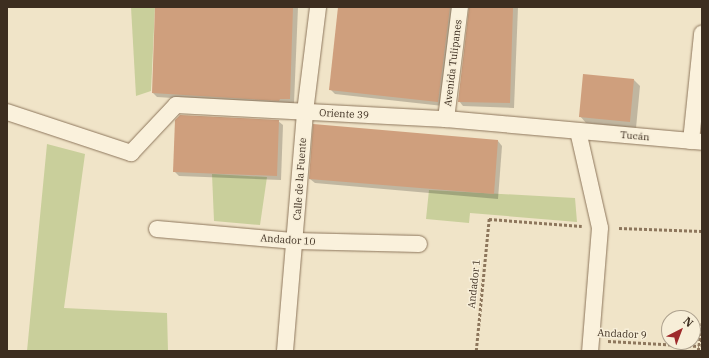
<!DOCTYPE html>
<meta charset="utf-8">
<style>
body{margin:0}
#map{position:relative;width:709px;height:358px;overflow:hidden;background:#f0e4c8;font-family:"IBM Plex Serif",serif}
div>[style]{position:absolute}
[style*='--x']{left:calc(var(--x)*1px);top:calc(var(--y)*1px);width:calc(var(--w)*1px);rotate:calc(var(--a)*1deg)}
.green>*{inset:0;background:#c9cf9b}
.shadow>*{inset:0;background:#0003}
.building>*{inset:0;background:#cf9f7d}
.path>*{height:2.5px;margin-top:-1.25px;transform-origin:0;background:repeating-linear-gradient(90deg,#8d765c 0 3px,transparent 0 5px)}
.roads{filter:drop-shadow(0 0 1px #8d765c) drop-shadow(0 0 1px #8d765c)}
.street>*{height:16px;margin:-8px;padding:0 8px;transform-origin:8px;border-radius:8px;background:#faf1dc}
span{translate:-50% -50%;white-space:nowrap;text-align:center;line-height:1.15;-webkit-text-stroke:3px #f7eed8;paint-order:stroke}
.street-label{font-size:10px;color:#3d2e20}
.frame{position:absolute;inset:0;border:8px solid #3d2e20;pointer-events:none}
.north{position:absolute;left:661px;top:310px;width:40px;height:40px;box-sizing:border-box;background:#f7eed8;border:1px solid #ada18e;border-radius:50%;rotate:42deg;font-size:11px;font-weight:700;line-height:16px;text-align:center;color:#3d2e20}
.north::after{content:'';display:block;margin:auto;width:14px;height:18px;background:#9e2a2b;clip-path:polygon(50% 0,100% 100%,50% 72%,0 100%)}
</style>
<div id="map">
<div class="green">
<div style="clip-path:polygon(131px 7px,155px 7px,151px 91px,136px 96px)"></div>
<div style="clip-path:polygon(47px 144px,85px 154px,64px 308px,167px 313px,168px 351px,27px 351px)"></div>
<div style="clip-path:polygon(212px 174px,267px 177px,260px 225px,214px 221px)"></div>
<div style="clip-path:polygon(429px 190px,575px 198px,577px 222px,470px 213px,469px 223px,426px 219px)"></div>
</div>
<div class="shadow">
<div style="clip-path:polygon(156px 7px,298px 7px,294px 103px,284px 105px,157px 97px,153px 93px)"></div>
<div style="clip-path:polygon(339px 7px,456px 7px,443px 106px,335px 94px,330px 89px)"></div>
<div style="clip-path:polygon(470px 7px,518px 7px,514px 108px,463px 106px,459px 101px)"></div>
<div style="clip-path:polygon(634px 80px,640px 86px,636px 128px,586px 123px,580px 116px)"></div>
<div style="clip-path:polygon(278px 121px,283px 125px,281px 180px,179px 176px,174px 171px)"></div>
<div style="clip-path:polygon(498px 141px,502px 146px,498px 199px,315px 183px,310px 179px)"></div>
</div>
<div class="building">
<div style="clip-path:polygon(155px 7px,293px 7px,290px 99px,280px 99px,279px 101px,152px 93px)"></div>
<div style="clip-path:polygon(338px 7px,450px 7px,438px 102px,329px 90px)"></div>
<div style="clip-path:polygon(469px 7px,513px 7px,510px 103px,458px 102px)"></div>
<div style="clip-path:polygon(583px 74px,634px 79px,630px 122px,579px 117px)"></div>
<div style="clip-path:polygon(180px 115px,279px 120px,277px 176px,173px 172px,175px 120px)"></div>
<div style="clip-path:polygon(313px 124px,498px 140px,494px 194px,309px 179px)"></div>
</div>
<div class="path">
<div style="--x:619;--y:228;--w:83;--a:2.1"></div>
<div style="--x:608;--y:341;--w:91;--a:3.1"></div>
<div style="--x:476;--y:351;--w:133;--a:-84.4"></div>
<div style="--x:489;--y:219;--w:93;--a:4.3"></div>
<div style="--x:698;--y:351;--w:30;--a:-82"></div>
</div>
<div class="roads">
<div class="street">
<div style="--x:7;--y:112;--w:131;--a:18.3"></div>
<div style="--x:131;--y:153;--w:66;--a:-46.8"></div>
<div style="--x:176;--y:105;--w:270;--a:3"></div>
<div style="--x:446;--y:119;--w:257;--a:5.1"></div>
<div style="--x:446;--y:119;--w:113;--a:-82.9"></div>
<div style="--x:578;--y:131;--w:99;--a:77.2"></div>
<div style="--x:600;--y:228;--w:123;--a:94.6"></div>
<div style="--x:691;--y:141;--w:108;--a:-84.1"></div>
<div style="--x:157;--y:229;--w:139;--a:5"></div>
<div style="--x:295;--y:241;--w:124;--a:1.4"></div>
<div style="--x:285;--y:351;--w:240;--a:-85.2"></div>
<div style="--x:305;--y:112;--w:106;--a:-82.9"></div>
</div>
</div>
<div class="street-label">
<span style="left:453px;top:63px;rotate:-83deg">Avenida Tulipanes</span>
<span style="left:344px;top:114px;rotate:3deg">Oriente 39</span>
<span style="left:635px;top:136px;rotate:5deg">Tucán</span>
<span style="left:300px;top:179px;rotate:-86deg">Calle de la Fuente</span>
<span style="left:288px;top:240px;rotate:4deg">Andador 10</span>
<span style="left:474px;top:284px;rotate:-84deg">Andador 1</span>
<span style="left:622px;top:334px;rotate:3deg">Andador 9</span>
</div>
<div class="frame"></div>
<div class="north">N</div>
</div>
